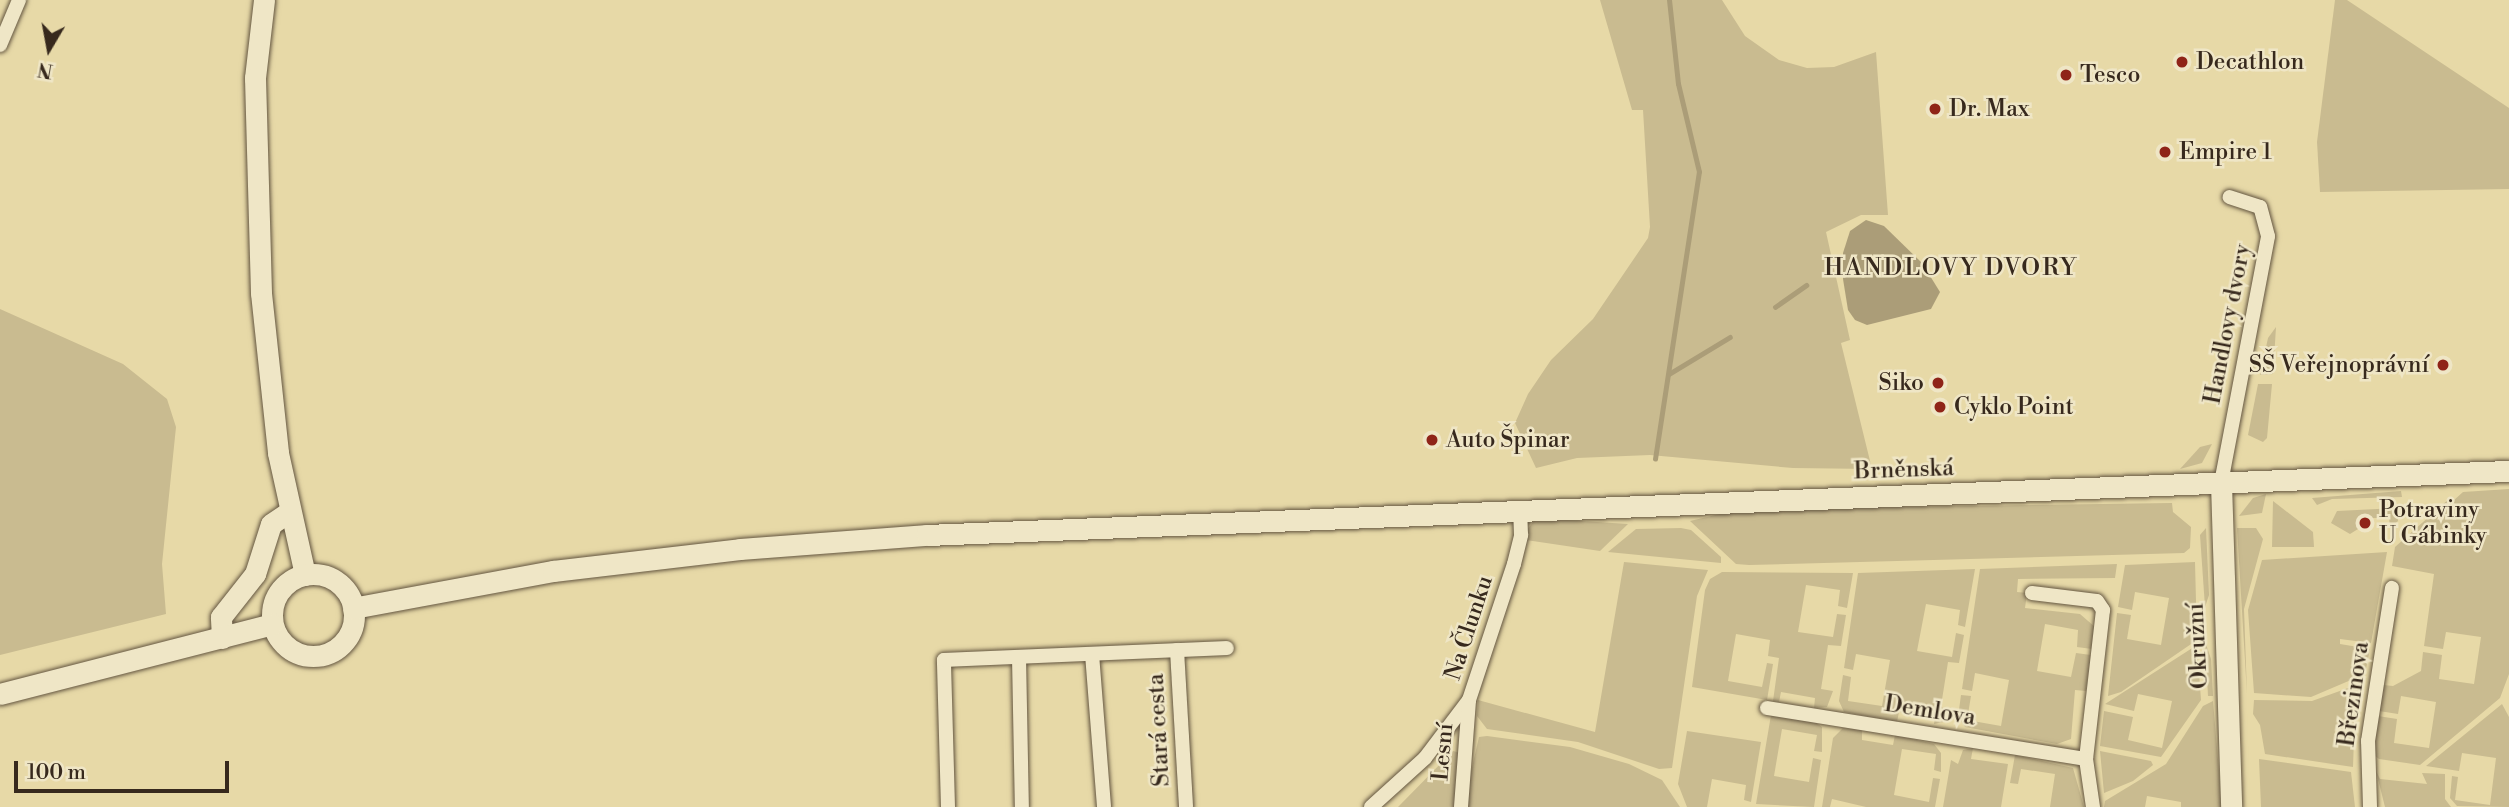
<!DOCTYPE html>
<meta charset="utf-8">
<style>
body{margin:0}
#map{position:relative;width:2509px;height:807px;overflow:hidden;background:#e7d9a7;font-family:"Libre Bodoni",serif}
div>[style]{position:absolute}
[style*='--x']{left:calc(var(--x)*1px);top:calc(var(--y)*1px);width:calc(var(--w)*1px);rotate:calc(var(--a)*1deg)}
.green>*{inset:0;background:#c9bb90}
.water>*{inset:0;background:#ab9d78}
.stream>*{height:4.5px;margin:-2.25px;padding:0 2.25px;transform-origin:2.25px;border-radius:2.25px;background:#ab9d78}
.roads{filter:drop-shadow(0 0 2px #635540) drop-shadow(0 0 2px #635540)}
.street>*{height:14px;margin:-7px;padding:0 7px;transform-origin:7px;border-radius:7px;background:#efe6c6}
.secondary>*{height:21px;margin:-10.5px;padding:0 10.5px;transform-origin:10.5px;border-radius:10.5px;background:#efe6c6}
.secondary>.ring{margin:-10.5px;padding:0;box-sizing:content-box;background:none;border:21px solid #efe6c6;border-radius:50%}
.dots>*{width:19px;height:19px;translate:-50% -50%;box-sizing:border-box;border:4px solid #efe6c6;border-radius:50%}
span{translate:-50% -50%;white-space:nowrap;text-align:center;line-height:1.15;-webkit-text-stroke:5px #efe6c6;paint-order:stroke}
.poi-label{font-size:23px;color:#37291d}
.left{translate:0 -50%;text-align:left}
.right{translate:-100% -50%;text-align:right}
.street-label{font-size:23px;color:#37291d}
.neighbourhood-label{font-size:24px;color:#37291d;letter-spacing:2px}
.north{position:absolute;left:14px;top:14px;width:70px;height:70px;-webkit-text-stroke:5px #efe6c6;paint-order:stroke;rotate:190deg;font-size:19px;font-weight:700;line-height:28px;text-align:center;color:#37291d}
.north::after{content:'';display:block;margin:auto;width:24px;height:32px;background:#37291d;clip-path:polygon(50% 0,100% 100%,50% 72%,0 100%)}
.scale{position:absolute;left:14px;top:761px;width:215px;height:32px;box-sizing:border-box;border:4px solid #37291d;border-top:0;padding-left:9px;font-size:21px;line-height:24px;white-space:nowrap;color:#37291d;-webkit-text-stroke:5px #efe6c6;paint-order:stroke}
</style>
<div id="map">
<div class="green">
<div style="clip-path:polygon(1600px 0,1722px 0,1745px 36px,1779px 60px,1807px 68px,1834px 67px,1876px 52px,1888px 215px,1861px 215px,1826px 232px,1850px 340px,1841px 343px,1872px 469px,1793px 468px,1650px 455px,1577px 458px,1536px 468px,1515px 423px,1528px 394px,1551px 360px,1593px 319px,1648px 238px,1650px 227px,1643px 110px,1632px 110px)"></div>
<div style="clip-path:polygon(2335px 0,2347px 0,2509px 108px,2509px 189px,2320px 192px,2317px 142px)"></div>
<div style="clip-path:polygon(0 309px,123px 364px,167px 399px,176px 427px,162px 564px,166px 614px,0 655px)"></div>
<div style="clip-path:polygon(2276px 327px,2273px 374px,2260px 375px,2268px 338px)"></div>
<div style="clip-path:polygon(2258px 384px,2272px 384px,2267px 438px,2263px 442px,2248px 435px)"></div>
<div style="clip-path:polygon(2212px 444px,2202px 463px,2180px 469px,2200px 447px)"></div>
<div style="clip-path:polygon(2509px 489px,2509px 674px,2500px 698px,2420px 765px,2379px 759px,2374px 755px,2378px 716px,2397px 719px,2394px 743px,2429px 748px,2436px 702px,2401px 696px,2398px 714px,2379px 711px,2383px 685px,2393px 686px,2421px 671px,2423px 652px,2442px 655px,2439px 679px,2474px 684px,2481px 637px,2446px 632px,2443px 649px,2424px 646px,2434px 574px,2392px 566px,2395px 547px,2450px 498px,2453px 501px,2463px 492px)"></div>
<div style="clip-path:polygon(2401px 491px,2402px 497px,2332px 499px,2317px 505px,2312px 498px)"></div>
<div style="clip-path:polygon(2266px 494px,2262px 513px,2239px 516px,2253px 498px)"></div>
<div style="clip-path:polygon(2273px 501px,2313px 532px,2314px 547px,2272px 547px)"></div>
<div style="clip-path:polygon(2172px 503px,2173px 512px,2191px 527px,2190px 548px,2184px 553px,1749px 565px,1736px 564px,1690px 521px,1724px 513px,1830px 508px)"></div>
<div style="clip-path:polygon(2397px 508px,2398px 521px,2390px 528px,2389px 518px,2358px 518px,2358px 529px,2350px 534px,2331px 523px,2337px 511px)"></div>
<div style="clip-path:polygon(1566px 520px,1628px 524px,1600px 551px,1526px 540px,1523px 535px,1534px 521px)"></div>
<div style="clip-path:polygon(1681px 528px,1691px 530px,1721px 557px,1721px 563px,1608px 552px,1636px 529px)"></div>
<div style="clip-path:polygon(2206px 528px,2209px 595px,2205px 607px,2200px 535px)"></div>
<div style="clip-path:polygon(2237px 528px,2256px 528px,2263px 539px,2244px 609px,2247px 694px)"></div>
<div style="clip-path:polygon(2387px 552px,2371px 643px,2340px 639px,2340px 644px,2370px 649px,2365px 674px,2311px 697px,2254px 693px,2248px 610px,2262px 560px)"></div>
<div style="clip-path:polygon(1624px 562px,1708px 570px,1697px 596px,1672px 768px,1659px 769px,1578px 742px,1487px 729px,1477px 716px,1478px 700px,1595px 732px)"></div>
<div style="clip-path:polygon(2195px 562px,2197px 640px,2121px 692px,2108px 696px,2117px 613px,2131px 615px,2127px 639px,2161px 645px,2169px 598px,2135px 592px,2132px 610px,2118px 607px,2125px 565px)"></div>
<div style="clip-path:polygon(2117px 564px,2115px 578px,2018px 579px,2017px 592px,2027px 593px,2025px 608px,2080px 614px,2095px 627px,2092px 649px,2077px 647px,2078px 630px,2045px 624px,2037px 671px,2071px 677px,2076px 653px,2091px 655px,2086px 691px,2075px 690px,2071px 739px,2057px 744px,1965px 727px,1958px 717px,1961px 695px,1971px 696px,1967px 720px,2001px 726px,2009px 680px,1975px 673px,1972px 691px,1962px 689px,1980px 569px)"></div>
<div style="clip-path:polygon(1975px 569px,1965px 627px,1958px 625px,1960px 610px,1926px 604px,1917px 651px,1952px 657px,1956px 633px,1964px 635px,1959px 663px,1948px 662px,1941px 706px,1950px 716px,1948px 721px,1934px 724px,1935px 717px,1899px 712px,1897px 722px,1844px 712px,1839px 701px,1843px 675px,1851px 677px,1848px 701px,1882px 706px,1890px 660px,1856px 654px,1853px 670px,1844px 668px,1858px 573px)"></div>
<div style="clip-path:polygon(1722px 572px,1853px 573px,1847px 608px,1838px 606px,1840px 590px,1806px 585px,1798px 632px,1833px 637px,1837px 614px,1846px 615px,1841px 646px,1828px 645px,1821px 689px,1833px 691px,1827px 707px,1814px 708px,1815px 698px,1781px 692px,1779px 702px,1773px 701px,1779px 658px,1768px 656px,1770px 640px,1736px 634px,1728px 681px,1762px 687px,1767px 663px,1773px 664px,1767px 700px,1692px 687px,1705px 590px,1710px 579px)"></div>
<div style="clip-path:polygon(2205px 641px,2211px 659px,2213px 696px,2208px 696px)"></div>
<div style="clip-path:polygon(2197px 645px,2201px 700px,2161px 757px,2100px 746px,2104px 711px,2133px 717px,2128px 740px,2162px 748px,2172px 701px,2138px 694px,2134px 711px,2105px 704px)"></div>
<div style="clip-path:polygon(2362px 683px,2355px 732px,2336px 729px,2334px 735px,2354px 738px,2353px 767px,2265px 754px,2260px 725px,2253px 714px,2254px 700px,2312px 701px)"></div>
<div style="clip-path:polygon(2213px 701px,2222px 807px,2181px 807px,2181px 802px,2147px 796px,2145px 807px,2104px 807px,2105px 801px,2166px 764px,2203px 706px)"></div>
<div style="clip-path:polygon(2502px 704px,2509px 717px,2509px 807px,2457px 806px,2450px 798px,2452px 776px,2458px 777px,2455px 800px,2490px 805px,2496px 758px,2462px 753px,2459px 771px,2426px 766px)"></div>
<div style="clip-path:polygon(1771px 715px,1815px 722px,1822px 727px,1822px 752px,1814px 751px,1817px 735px,1782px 729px,1774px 776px,1809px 782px,1813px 758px,1821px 760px,1814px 807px,1756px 804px)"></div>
<div style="clip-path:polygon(1843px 728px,1862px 730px,1862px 740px,1893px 745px,1895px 735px,1934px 744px,1941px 753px,1941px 772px,1934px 770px,1936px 754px,1902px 749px,1894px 795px,1929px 802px,1933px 778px,1940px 779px,1935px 807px,1866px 807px,1832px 799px,1830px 807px,1822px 807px,1833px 738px)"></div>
<div style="clip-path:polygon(1687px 731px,1761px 742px,1751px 802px,1744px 800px,1746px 785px,1712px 779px,1707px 807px,1687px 807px,1678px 784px)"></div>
<div style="clip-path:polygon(1487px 736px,1570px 747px,1629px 764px,1662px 780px,1680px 807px,1463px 807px,1479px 737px)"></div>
<div style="clip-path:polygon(1973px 748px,1971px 759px,2008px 764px,2001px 807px,1943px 807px,1951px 760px,1958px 764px,1963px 750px)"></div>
<div style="clip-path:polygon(1453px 751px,1461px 753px,1454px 807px,1398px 807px)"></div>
<div style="clip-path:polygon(2100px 751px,2151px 761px,2153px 765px,2133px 781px,2104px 793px)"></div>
<div style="clip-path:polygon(2015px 755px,2073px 768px,2084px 807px,2050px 807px,2055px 774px,2021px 769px,2018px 784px,2010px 783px)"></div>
<div style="clip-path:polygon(2259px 759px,2351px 772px,2355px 807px,2261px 807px)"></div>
<div style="clip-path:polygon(2376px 771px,2380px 779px,2427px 784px,2422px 773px,2445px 774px,2445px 799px,2451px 807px,2385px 807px)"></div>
</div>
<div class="water">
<div style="clip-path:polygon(1866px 220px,1884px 226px,1922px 263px,1940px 292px,1931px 309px,1867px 325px,1855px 320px,1848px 310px,1843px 279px,1843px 253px,1850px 231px)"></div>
</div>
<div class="stream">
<div style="--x:1775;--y:307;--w:38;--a:-35"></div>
<div style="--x:1669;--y:374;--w:71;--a:-31.2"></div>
<div style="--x:1655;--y:459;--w:290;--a:-81.3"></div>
<div style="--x:1699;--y:172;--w:90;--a:-103.4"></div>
<div style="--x:1678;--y:84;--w:84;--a:-96.1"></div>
</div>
<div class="roads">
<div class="street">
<div style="--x:0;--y:45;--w:49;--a:-67.1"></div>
<div style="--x:2221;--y:483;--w:251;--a:-79.2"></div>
<div style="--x:2268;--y:236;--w:30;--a:-105"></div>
<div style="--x:2260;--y:207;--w:32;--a:-162"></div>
<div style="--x:2032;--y:593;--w:65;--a:7"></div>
<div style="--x:2097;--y:601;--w:11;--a:56"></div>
<div style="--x:2103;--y:610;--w:150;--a:96.5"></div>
<div style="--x:2086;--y:759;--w:49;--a:81.7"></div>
<div style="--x:1177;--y:650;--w:157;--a:86.7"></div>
<div style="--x:1092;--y:654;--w:153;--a:85.5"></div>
<div style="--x:1019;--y:657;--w:150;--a:88.9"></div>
<div style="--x:1767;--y:708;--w:323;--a:9.1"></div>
<div style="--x:948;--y:807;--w:147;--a:-91.6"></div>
<div style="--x:944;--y:660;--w:283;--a:-2.4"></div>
<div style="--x:1371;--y:807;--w:73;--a:-42.2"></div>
<div style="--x:1425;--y:758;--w:73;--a:-52.8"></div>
<div style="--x:1469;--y:700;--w:143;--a:-71.7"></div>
<div style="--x:1514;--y:564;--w:30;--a:-76"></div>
<div style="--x:1521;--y:535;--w:25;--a:-92"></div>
<div style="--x:1461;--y:807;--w:107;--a:-85.7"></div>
<div style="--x:2370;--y:807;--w:66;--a:-91.7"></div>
<div style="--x:2368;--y:741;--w:155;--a:-81.1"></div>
</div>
<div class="secondary">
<div style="--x:264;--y:0;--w:79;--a:96.6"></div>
<div style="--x:255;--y:78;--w:215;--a:88.4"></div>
<div style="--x:261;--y:293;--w:161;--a:83.9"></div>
<div style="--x:278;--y:453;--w:125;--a:77.5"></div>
<div style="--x:2221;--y:483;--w:324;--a:88.2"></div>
<div class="ring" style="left:272px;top:574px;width:61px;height:61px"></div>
<div style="--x:353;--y:608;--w:203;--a:-10.5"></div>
<div style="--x:553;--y:571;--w:188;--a:-6.7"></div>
<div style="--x:740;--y:549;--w:188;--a:-4.3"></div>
<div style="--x:927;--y:535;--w:1583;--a:-2.32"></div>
<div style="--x:222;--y:638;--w:21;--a:-93"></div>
<div style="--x:221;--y:617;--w:55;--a:-51.7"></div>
<div style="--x:255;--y:574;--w:52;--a:-72.3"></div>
<div style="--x:271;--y:524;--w:22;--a:-34"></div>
<div style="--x:0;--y:694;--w:281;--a:-14.4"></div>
</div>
</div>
<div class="dots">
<div style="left:2182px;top:62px;background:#8f2418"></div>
<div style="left:2066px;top:75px;background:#8f2418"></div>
<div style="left:1935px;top:109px;background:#8f2418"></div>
<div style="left:2165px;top:152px;background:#8f2418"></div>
<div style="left:2443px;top:365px;background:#8f2418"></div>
<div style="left:1938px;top:383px;background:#8f2418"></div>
<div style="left:1940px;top:407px;background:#8f2418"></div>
<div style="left:1432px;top:440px;background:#8f2418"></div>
<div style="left:2365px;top:523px;background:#8f2418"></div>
</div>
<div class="poi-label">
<span class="left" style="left:2196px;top:62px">Decathlon</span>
<span class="left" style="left:2080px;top:75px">Tesco</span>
<span class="left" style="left:1949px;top:109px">Dr. Max</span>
<span class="left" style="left:2179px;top:152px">Empire 1</span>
<span class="right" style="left:2429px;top:365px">SŠ Veřejnoprávní</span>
<span class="right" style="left:1924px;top:383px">Siko</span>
<span class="left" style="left:1954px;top:407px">Cyklo Point</span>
<span class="left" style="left:1446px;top:440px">Auto Špinar</span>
<span class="left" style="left:2379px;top:523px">Potraviny<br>U Gábinky</span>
</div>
<div class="street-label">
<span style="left:2228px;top:324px;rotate:-79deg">Handlovy dvory</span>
<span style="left:1904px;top:470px;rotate:-2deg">Brněnská</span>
<span style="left:1469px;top:628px;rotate:-72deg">Na Člunku</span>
<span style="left:2198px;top:646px;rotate:-93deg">Okružní</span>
<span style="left:2354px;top:694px;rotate:-82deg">Březinova</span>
<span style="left:1930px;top:711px;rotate:9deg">Demlova</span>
<span style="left:1159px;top:730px;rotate:-93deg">Stará cesta</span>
<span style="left:1443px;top:752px;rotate:-85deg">Lesní</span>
</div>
<div class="neighbourhood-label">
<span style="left:1951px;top:269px">HANDLOVY DVORY</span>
</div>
<div class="north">N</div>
<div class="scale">100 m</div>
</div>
